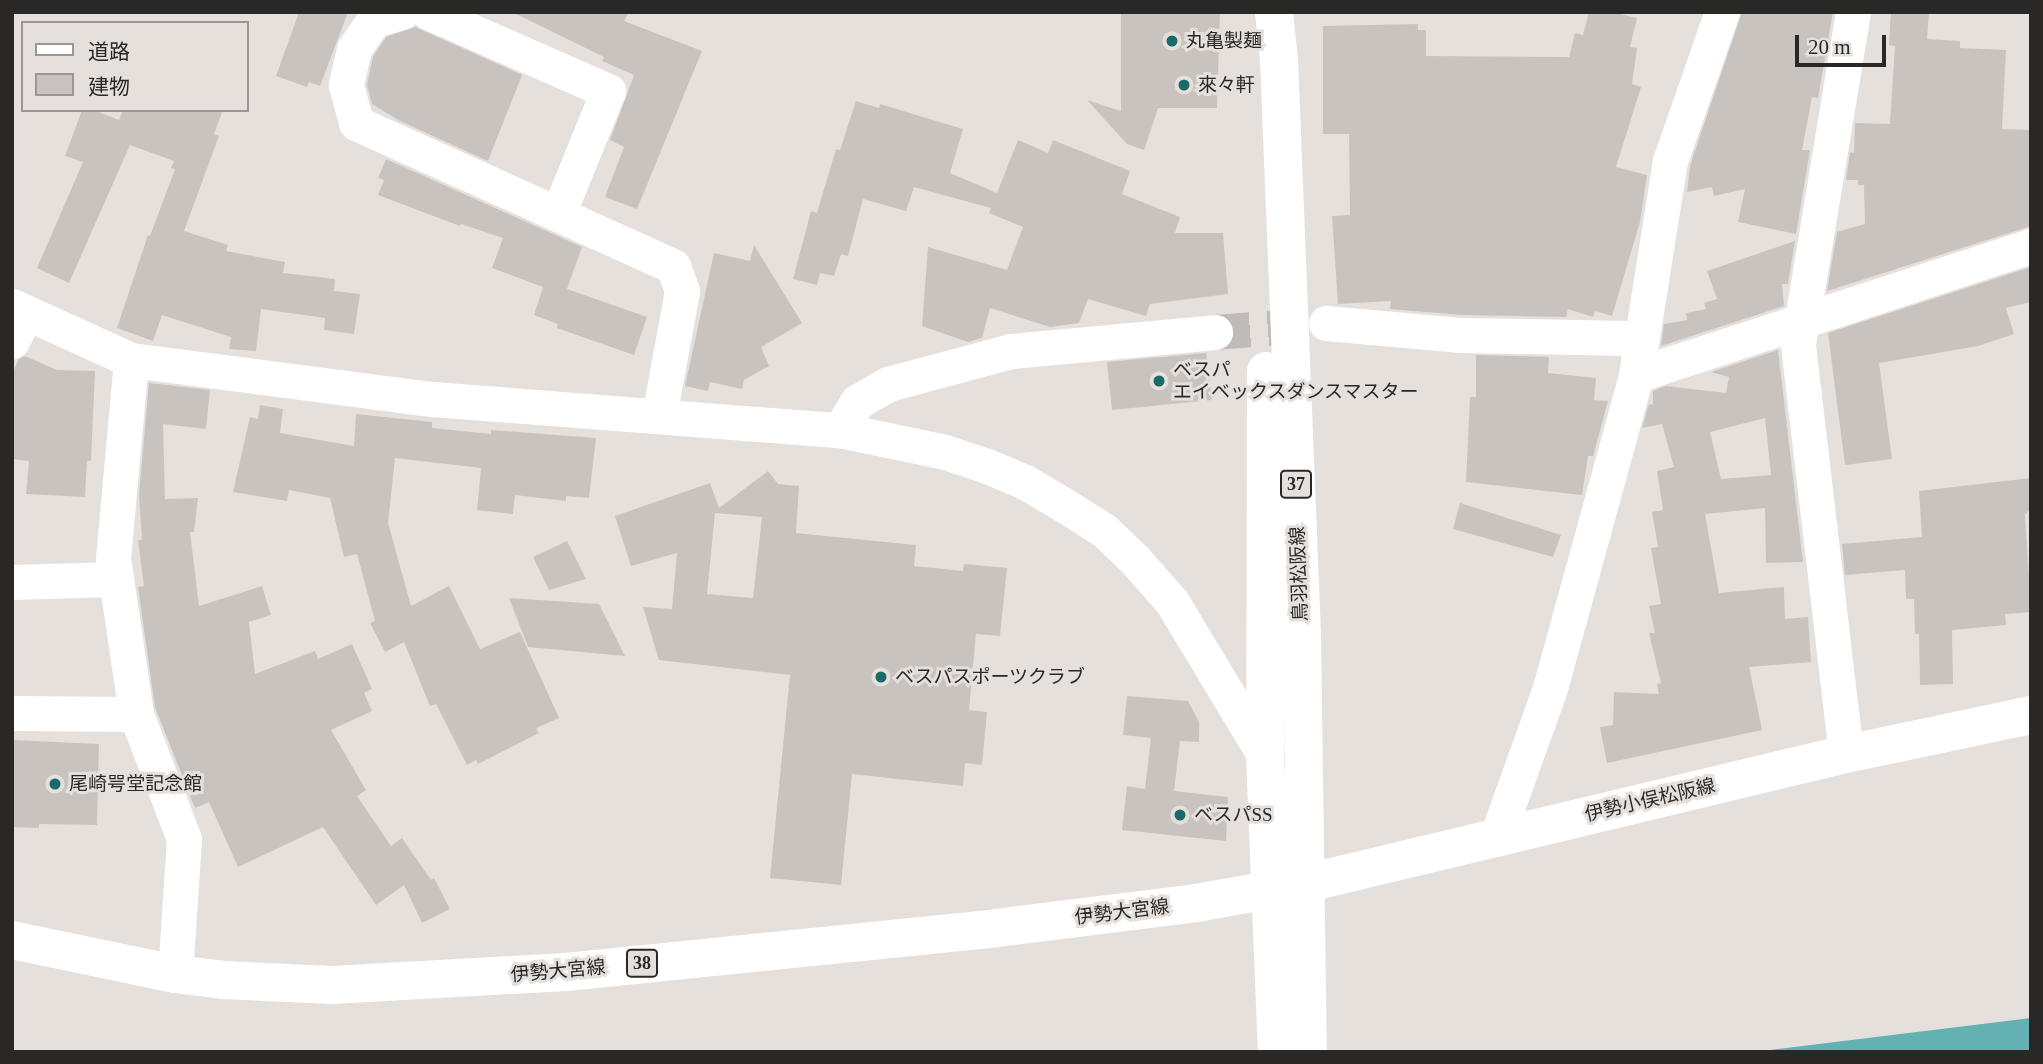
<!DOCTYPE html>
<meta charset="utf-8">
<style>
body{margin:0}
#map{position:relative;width:2043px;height:1064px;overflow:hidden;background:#e6e0dd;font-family:"Times New Roman","Noto Sans JP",serif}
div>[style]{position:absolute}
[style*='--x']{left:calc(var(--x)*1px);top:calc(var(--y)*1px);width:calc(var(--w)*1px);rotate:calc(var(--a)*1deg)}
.water>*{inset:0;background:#63b1b2}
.building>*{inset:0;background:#c9c3c0}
.minor-tunnel>*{height:35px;margin-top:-17.5px;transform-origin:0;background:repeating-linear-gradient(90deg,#c0bbb9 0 35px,transparent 0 53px)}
.minor>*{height:35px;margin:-17.5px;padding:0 17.5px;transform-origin:17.5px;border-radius:17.5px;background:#fff}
.major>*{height:38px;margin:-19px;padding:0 19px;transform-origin:19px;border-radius:19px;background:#fff}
.dots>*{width:19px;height:19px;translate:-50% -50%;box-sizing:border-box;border:4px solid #e6e0dd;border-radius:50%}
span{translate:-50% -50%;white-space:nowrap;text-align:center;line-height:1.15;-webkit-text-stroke:6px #e6e0dd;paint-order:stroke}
.shield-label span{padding:2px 5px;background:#e6e0dd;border:2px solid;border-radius:5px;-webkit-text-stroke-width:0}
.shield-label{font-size:18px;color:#2a2827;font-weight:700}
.poi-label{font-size:19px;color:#2a2827}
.left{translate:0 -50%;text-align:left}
.street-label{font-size:19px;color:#2a2827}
.frame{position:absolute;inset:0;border:14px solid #2a2827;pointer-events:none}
.legend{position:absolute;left:21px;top:21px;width:228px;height:91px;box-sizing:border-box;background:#e6e0dd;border:2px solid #9b9694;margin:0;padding:9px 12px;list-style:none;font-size:21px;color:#2a2827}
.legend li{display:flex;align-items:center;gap:14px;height:35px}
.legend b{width:35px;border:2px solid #9b9694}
.scale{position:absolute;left:1795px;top:35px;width:91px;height:32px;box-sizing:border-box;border:4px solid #2a2827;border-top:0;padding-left:9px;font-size:21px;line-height:24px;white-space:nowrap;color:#2a2827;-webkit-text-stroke:5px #e6e0dd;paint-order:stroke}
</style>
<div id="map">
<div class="water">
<div style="clip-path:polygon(2031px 1018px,2031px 1052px,1754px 1052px)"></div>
</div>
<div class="building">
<div style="clip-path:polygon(299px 12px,348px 12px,320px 86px,309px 82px,307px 87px,276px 76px)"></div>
<div style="clip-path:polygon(512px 12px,629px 12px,624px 21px,702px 51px,637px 209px,605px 197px,624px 147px,610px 140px,634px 75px,602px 61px,604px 57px)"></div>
<div style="clip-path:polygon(1121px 12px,1220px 12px,1217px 108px,1158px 108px,1144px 150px,1127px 144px,1087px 100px,1121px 111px)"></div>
<div style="clip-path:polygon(1589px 12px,1612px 12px,1637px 18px,1630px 47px,1637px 48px,1632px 84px,1641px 87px,1616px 167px,1647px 175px,1640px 222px,1612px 316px,1595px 311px,1593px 317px,1568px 309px,1566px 317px,1462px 315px,1390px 309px,1391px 301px,1338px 304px,1332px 216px,1350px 215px,1349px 134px,1323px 134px,1323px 26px,1418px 24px,1418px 30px,1426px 30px,1426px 56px,1569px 57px,1575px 33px,1583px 35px)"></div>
<div style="clip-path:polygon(1742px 12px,1833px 12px,1818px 98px,1812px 97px,1802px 150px,1810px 150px,1796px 234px,1738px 222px,1745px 189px,1714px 196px,1712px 187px,1687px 192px,1690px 166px)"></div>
<div style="clip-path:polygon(1891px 12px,1929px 12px,1927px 39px,1960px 41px,1960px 48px,2006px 50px,2002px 129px,2031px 130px,2031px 226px,1827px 291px,1837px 232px,1865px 224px,1864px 185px,1858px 185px,1858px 180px,1846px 180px,1850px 152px,1854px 153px,1855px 123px,1890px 124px,1895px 46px,1889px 45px)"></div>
<div style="clip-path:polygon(415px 27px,522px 75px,488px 161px,400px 121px,372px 104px,367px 85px,373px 57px,386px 37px)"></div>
<div style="clip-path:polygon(856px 101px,879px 108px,880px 104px,963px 129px,950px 173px,997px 193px,1018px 140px,1048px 153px,1053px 140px,1130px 171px,1122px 194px,1180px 217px,1175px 233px,1223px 233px,1228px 294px,1150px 304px,1146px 316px,1088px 299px,1079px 323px,1050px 327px,990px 308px,982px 338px,968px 342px,922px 326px,928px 247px,1007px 270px,1023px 227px,989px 213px,991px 208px,914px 187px,906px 211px,863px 199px,848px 256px,841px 254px,834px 276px,820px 273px,817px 285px,793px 279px,811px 211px,817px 213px,836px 149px,840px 150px)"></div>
<div style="clip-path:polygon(82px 110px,93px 110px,119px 120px,123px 110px,223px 110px,214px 134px,219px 136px,184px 231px,228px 245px,226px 251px,285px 262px,283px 273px,335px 279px,334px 291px,360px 294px,354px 334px,324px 330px,325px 318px,261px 309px,256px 351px,229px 349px,231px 337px,162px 315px,153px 341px,117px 328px,148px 235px,150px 236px,175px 169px,171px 168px,174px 161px,130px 145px,69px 283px,37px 268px,83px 162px,65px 156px)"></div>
<div style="clip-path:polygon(386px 159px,582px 247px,567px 289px,647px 317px,634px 355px,557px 328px,558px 324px,534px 315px,543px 287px,492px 268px,503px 238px,461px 224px,460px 226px,378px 195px,384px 180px,378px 178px)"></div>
<div style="clip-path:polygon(1795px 241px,1788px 284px,1782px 284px,1784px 306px,1661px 346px,1664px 324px,1687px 320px,1686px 313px,1706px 309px,1704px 303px,1717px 299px,1707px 271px)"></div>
<div style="clip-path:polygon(754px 245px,802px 323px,761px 347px,769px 366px,744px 380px,742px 389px,710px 382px,708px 391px,685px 386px,714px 253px,750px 261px)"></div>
<div style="clip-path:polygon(2031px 267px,2031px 302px,2006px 308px,2014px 334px,1978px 346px,1879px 363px,1892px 459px,1845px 465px,1828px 333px)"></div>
<div style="clip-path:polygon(evenodd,1778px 350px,1803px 562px,1766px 563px,1765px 508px,1705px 514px,1719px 593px,1784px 587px,1785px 619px,1808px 617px,1811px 662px,1749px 667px,1762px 730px,1607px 763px,1600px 727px,1613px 725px,1614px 692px,1659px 694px,1657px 684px,1661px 683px,1649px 633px,1655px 633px,1649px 606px,1661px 604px,1651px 548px,1658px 547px,1652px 512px,1663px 510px,1657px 471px,1674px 467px,1662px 424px,1642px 428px,1649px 404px,1653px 405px,1653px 391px,1666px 386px,1726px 393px,1729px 377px,1711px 372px,1778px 350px,1765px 418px,1771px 475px,1721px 479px,1710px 432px,1765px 418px)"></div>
<div style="clip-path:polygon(1206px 353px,1212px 400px,1112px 410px,1107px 362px)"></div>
<div style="clip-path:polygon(1476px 355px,1549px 357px,1548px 373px,1596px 378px,1594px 400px,1608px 401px,1593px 456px,1588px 456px,1582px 495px,1466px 482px,1470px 397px,1476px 397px)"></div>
<div style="clip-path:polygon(25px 356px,57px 370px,95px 371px,91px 461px,87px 461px,85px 497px,26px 494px,29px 461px,12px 459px,12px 374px,19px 359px)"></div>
<div style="clip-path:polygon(149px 383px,210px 390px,206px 429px,163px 424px,165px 499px,198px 498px,194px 532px,190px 532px,199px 606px,262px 586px,271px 615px,249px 622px,255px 674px,315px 651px,318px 659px,352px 644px,372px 689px,364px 693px,372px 711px,331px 730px,366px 790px,357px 796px,391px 846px,402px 838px,431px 880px,434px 878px,450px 909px,422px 923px,404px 885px,376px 905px,323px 827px,238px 867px,209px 802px,195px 808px,155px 707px,138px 587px,144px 586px,138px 540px,142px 540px,139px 495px)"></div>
<div style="clip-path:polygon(260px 405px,283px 409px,280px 433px,354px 446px,356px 414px,432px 422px,432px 428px,491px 434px,491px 430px,596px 438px,589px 498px,566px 496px,566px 501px,515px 495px,513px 514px,477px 510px,481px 468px,395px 458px,388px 523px,411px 606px,449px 586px,480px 649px,520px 632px,559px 718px,536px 728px,539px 733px,478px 764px,476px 760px,467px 765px,436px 704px,430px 706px,404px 642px,385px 652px,370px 623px,375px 621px,357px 554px,344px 557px,330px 498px,289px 490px,287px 501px,233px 492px,250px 417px,258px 419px)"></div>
<div style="clip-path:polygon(evenodd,768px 471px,778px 484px,799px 486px,796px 533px,916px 545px,914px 566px,963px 571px,964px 564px,1007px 568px,1000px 636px,976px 634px,969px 710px,987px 712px,982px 765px,965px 763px,963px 786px,852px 774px,841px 885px,770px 878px,790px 675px,659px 660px,643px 607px,672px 609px,677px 553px,631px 566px,615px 516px,710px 483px,719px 508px,768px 471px,715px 513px,762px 517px,753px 598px,707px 594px,715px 513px)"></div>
<div style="clip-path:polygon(2031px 478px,2031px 508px,2025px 515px,2031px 612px,2005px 614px,2006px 625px,1952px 630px,1953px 684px,1920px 685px,1919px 634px,1915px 634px,1914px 599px,1906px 599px,1905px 570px,1845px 575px,1842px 544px,1922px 537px,1919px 491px)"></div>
<div style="clip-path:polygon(1460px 503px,1561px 535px,1553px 557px,1453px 529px)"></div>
<div style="clip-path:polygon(567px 541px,586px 579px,549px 590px,533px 557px)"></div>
<div style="clip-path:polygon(509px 598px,599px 604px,625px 656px,528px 647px)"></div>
<div style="clip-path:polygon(1127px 696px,1188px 701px,1199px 722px,1199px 742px,1180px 741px,1174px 791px,1228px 797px,1226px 841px,1122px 830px,1127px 786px,1145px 789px,1151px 738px,1123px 735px)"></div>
<div style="clip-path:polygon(12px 740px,99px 744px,97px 825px,39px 824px,39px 828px,12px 827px)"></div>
</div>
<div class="minor-tunnel">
<div style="--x:1215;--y:332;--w:104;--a:-4.4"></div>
</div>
<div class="minor">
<div style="--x:402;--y:12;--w:29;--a:164"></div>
<div style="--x:374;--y:20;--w:35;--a:125"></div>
<div style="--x:354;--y:49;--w:37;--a:103"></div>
<div style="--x:346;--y:85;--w:39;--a:75"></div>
<div style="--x:356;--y:123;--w:348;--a:24.3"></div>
<div style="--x:673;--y:266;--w:27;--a:70"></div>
<div style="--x:682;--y:291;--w:127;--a:100.4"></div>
<div style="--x:428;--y:12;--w:197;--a:23.7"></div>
<div style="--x:608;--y:91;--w:133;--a:112.1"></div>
<div style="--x:12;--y:306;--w:131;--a:24.4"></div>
<div style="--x:131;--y:360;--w:305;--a:7.4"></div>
<div style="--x:433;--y:399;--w:408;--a:4.4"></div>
<div style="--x:840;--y:430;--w:107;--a:11.8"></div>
<div style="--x:945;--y:452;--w:44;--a:18.4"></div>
<div style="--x:987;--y:466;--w:41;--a:22.8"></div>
<div style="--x:1025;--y:482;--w:45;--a:30.5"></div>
<div style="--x:1064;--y:505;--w:49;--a:32.4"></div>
<div style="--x:1105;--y:531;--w:42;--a:44"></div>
<div style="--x:1135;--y:560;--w:56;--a:48.6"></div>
<div style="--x:1172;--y:602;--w:180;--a:58.9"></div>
<div style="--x:1326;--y:323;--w:136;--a:5.1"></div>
<div style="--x:1461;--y:335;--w:180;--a:1"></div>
<div style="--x:12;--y:341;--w:31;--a:-63"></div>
<div style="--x:131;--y:360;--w:199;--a:95.2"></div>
<div style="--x:113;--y:558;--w:158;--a:81.6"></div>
<div style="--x:136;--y:714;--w:134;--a:69"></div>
<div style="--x:184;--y:839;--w:135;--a:93.8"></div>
<div style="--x:1636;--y:375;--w:416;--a:-18.1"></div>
<div style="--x:840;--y:430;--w:33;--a:-59"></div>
<div style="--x:857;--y:402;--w:36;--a:-30"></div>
<div style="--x:888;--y:384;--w:127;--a:-15"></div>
<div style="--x:1011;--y:351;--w:205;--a:-5.3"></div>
<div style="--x:12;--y:582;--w:104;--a:-1.7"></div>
<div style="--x:12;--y:713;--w:124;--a:0.5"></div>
<div style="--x:1846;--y:754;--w:413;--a:-96.7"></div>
<div style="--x:1798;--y:344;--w:337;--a:-80.6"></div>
<div style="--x:1496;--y:839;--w:160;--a:-70.3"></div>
<div style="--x:1550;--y:688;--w:325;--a:-74.6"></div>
<div style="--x:1636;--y:375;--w:217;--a:-81"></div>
<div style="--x:1670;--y:161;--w:158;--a:-70.8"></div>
</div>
<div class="major">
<div style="--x:1274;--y:12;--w:48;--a:84.1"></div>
<div style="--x:1279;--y:60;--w:574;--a:87.71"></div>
<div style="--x:1302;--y:634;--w:418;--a:89.2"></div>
<div style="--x:1266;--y:371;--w:385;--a:90.1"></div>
<div style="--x:1265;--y:756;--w:296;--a:87.7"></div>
<div style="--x:12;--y:940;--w:167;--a:11.8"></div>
<div style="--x:175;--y:974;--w:49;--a:7"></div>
<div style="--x:224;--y:980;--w:108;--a:2.7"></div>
<div style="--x:332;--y:985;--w:234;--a:-3.2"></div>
<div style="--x:566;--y:972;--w:432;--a:-5.8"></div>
<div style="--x:996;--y:928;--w:202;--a:-7.1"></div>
<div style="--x:1196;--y:903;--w:109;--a:-10.1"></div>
<div style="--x:1303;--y:884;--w:558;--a:-13.46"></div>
<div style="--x:1846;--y:754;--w:189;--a:-11.9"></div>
</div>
<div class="dots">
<div style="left:1172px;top:41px;background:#1b6969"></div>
<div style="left:1184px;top:85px;background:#1b6969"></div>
<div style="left:1159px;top:381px;background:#1b6969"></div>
<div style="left:881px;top:677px;background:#1b6969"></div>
<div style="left:55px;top:784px;background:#1b6969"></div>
<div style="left:1180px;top:815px;background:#1b6969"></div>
</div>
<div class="shield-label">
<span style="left:1296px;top:484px">37</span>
<span style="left:642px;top:963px">38</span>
</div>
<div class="poi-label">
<span class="left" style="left:1186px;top:41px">丸亀製麺</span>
<span class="left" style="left:1198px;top:85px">來々軒</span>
<span class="left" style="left:1173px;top:381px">ベスパ<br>エイベックスダンスマスター</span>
<span class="left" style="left:895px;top:677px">ベスパスポーツクラブ</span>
<span class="left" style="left:69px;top:784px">尾崎咢堂記念館</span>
<span class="left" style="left:1194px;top:815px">ベスパSS</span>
</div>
<div class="street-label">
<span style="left:1299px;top:574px;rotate:-92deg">鳥羽松阪線</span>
<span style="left:1650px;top:800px;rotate:-13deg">伊勢小俣松阪線</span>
<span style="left:1122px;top:912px;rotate:-7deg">伊勢大宮線</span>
<span style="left:558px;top:971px;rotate:-5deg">伊勢大宮線</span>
</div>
<div class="frame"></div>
<ul class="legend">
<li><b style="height:9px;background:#fff"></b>道路</li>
<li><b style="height:19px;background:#c9c3c0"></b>建物</li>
</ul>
<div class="scale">20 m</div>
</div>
